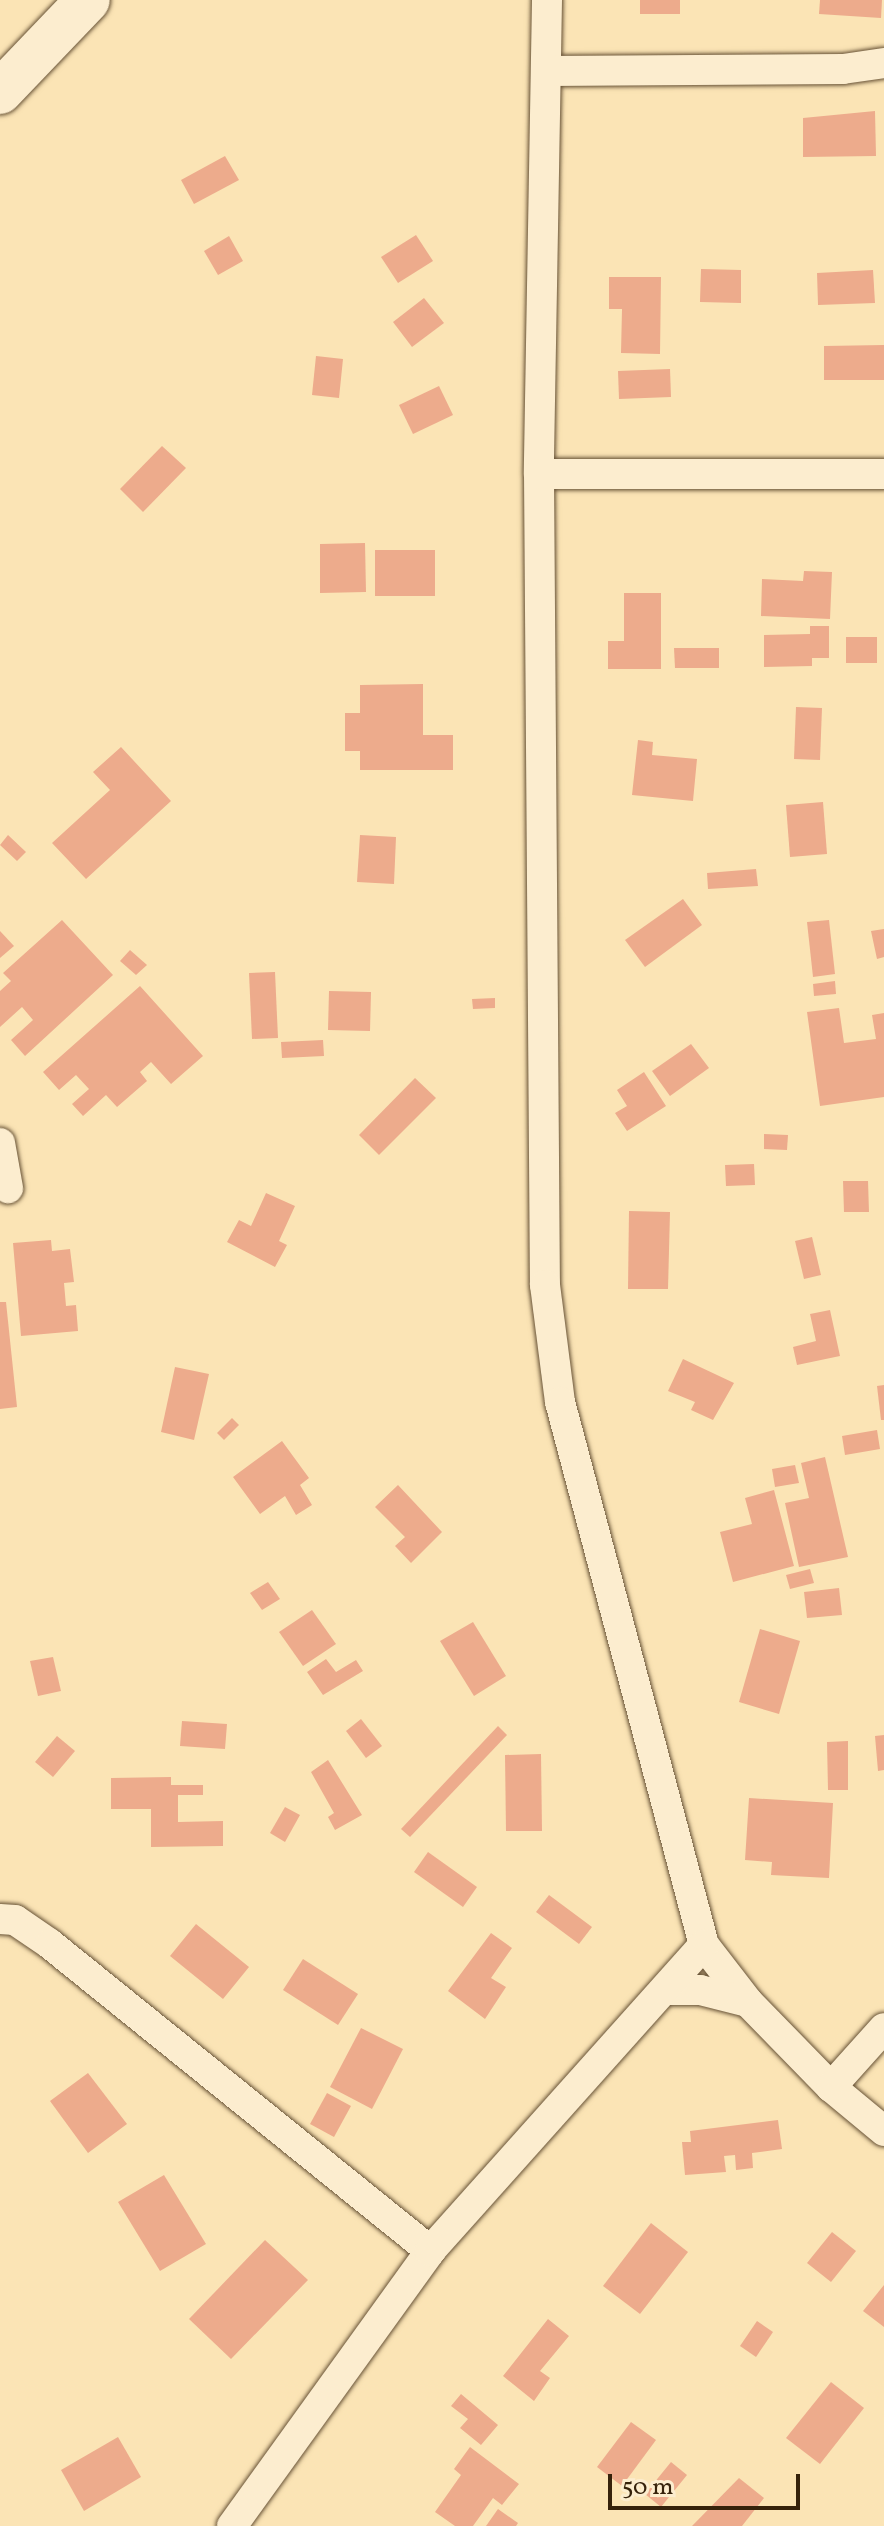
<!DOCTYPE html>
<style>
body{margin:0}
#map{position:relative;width:884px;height:2526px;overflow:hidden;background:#fbe4b5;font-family:Vollkorn,serif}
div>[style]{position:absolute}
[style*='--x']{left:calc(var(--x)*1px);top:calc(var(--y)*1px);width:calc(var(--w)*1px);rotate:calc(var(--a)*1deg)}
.building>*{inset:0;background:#edab8c}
.roads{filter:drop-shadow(0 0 2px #675236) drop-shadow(0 0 2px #675236)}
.street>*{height:30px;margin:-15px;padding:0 15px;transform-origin:15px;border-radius:15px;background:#fcedcf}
.secondary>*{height:44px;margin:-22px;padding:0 22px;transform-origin:22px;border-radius:22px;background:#fcedcf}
span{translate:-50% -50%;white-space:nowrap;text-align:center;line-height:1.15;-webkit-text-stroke:7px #fcedcf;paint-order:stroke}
.scale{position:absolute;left:608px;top:2474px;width:192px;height:36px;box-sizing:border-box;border:4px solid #36220b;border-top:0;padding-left:10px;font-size:24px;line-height:28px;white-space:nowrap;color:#36220b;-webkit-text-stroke:6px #fcedcf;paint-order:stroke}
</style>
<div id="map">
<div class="building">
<div style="clip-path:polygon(640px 0,680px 0,680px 14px,640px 14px)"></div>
<div style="clip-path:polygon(820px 0,882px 0,881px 18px,819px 14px)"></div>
<div style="clip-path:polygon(875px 111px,876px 156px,803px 157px,803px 118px)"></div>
<div style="clip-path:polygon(225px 156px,239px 180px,194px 204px,181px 180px)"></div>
<div style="clip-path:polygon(416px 235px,433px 261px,398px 283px,381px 257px)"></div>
<div style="clip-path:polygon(229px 236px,243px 261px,218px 275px,204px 251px)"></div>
<div style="clip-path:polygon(701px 269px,741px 270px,741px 303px,700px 302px)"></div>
<div style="clip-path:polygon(873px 270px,875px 303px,818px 305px,817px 273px)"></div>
<div style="clip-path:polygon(609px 277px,661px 277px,660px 354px,621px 353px,622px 309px,609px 309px)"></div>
<div style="clip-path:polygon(424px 298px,444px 323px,412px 347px,393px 322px)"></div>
<div style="clip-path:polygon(884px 345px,884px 380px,824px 380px,824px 346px)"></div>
<div style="clip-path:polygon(316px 356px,343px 359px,339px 398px,312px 395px)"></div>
<div style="clip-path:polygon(670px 369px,671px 397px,619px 399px,618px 371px)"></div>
<div style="clip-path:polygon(439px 386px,453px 415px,413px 434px,399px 405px)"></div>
<div style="clip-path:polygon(162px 446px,186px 468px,143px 512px,120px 489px)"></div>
<div style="clip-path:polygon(365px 543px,366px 592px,320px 593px,320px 544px)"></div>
<div style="clip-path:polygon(375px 550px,435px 550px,435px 596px,375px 596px)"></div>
<div style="clip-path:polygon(804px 571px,832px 572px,830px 619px,761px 616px,762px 579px,803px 581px)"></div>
<div style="clip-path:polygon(624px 593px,661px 593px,661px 669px,608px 669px,608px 641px,624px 641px)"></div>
<div style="clip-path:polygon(810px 626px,829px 626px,829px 658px,812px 658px,812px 666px,764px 667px,764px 635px,810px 634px)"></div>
<div style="clip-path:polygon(846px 637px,877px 637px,877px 663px,846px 663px)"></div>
<div style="clip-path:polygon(674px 648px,719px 648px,719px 668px,675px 668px)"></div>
<div style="clip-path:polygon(423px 684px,423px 735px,453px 735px,453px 770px,360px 770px,360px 751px,345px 751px,345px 713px,360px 713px,360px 685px)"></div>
<div style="clip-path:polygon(796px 707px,822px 708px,820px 760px,794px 759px)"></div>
<div style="clip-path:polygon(638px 740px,653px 742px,652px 755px,697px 759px,693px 801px,632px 795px)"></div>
<div style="clip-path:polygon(121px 747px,171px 801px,86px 879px,52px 843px,110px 790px,93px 772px)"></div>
<div style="clip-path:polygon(823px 802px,827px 854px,790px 857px,786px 805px)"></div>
<div style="clip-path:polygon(8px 835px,26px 852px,17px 861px,0 845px)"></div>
<div style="clip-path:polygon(360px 835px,396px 837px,394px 884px,357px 882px)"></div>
<div style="clip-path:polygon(756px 869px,758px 886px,708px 889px,707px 873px)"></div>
<div style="clip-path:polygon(683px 899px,702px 925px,645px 967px,625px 940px)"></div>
<div style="clip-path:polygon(62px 920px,113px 975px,25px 1056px,11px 1040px,33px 1020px,22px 1007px,0 1027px,0 991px,11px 981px,3px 973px)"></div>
<div style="clip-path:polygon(829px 920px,835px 974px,813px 977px,807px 922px)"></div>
<div style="clip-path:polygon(884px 929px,884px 957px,877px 959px,871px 931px)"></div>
<div style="clip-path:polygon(0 931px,14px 946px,0 958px)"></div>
<div style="clip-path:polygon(130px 950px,147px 965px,136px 975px,120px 961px)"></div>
<div style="clip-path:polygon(275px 972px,278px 1038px,252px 1039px,249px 973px)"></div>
<div style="clip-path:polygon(835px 981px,836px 994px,814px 996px,813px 984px)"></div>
<div style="clip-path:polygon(140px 986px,203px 1056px,171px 1084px,151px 1062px,140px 1072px,147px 1081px,117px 1107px,106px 1095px,83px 1116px,72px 1104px,89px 1089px,76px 1075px,59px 1090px,43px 1072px)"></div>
<div style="clip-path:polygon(329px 991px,371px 992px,370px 1031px,328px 1030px)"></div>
<div style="clip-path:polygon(495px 998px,495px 1008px,473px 1009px,472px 999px)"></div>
<div style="clip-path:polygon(839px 1008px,844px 1043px,876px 1039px,872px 1015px,884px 1013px,884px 1097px,820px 1106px,807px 1012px)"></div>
<div style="clip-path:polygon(323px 1040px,324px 1056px,282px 1058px,281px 1042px)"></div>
<div style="clip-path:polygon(691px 1044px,709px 1068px,670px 1096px,652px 1071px)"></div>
<div style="clip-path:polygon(644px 1072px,666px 1106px,627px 1131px,615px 1113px,627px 1106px,617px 1090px)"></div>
<div style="clip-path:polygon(415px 1078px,436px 1098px,379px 1155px,359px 1135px)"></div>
<div style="clip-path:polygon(764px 1134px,788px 1135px,787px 1150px,764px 1149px)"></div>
<div style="clip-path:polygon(754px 1164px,755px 1185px,726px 1186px,725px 1165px)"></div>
<div style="clip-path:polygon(843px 1181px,868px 1181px,869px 1212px,844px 1212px)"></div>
<div style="clip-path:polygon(266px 1193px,295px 1206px,279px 1241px,287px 1245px,275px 1267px,227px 1242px,239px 1220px,251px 1226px)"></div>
<div style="clip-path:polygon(629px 1211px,670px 1212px,668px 1289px,628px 1289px)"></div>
<div style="clip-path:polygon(812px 1237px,821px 1275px,804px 1279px,795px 1241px)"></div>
<div style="clip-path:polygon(51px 1240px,52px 1251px,70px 1249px,74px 1282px,64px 1283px,66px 1306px,76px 1305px,78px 1331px,21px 1336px,13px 1243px)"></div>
<div style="clip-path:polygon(0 1302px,6px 1302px,17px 1407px,0 1409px)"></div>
<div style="clip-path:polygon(830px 1310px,840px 1356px,797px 1365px,793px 1347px,816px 1341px,810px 1314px)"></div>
<div style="clip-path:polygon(683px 1359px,734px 1383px,713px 1420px,691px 1410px,695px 1402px,668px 1391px)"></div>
<div style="clip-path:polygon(175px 1367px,209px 1374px,194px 1440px,161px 1432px)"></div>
<div style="clip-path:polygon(884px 1385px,884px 1420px,881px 1420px,877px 1386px)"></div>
<div style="clip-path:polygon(232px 1418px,239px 1425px,224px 1440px,217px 1433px)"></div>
<div style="clip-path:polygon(877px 1430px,880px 1449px,845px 1455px,842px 1436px)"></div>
<div style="clip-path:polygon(282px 1441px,309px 1478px,300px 1485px,312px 1505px,296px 1515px,285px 1496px,260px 1514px,233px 1477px)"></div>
<div style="clip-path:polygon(825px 1457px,848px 1557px,799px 1567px,785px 1503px,809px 1498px,801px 1463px)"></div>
<div style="clip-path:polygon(795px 1465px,799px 1483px,775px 1487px,772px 1469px)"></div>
<div style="clip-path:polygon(398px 1485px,442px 1532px,411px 1563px,395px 1546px,405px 1537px,375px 1507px)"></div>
<div style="clip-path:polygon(774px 1490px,794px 1566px,733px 1582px,720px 1532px,752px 1524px,745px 1498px)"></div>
<div style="clip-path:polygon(810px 1569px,814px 1583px,790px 1589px,786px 1575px)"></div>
<div style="clip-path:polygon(268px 1582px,280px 1599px,262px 1610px,250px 1593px)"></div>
<div style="clip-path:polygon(839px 1588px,842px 1615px,807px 1618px,804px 1592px)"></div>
<div style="clip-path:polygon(312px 1610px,336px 1644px,303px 1666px,279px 1632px)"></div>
<div style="clip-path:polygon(473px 1622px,506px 1676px,474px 1696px,440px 1641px)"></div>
<div style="clip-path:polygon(760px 1629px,800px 1641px,779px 1714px,739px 1702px)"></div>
<div style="clip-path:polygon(53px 1657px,61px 1691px,38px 1696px,30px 1661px)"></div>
<div style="clip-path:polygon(326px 1659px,336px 1672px,356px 1660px,363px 1671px,323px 1695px,307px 1672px)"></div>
<div style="clip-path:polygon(361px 1719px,382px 1746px,366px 1758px,346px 1731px)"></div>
<div style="clip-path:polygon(182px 1721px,227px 1724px,225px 1749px,180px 1746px)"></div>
<div style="clip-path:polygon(498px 1726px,507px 1735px,410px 1837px,401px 1829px)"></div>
<div style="clip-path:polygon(884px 1735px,884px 1770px,878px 1771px,875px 1736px)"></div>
<div style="clip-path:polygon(57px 1736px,75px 1751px,53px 1777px,35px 1762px)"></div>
<div style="clip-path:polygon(848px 1741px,848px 1790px,828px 1790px,827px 1742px)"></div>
<div style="clip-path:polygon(541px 1754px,542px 1831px,506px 1831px,505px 1755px)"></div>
<div style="clip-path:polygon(328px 1760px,362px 1815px,335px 1830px,328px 1817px,334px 1813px,311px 1772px)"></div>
<div style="clip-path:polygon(171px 1777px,171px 1785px,203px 1785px,203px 1795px,178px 1795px,178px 1822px,223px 1821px,223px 1846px,151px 1847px,151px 1809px,111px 1809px,111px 1778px)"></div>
<div style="clip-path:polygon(749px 1798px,833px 1803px,829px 1878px,771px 1875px,772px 1862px,745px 1860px)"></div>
<div style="clip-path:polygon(285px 1807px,300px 1815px,285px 1842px,270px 1833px)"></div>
<div style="clip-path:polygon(428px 1852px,477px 1887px,463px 1907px,414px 1872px)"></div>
<div style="clip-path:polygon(549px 1895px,592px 1927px,579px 1944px,536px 1912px)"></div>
<div style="clip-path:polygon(196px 1924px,249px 1967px,223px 1999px,170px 1956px)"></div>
<div style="clip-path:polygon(491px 1933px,512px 1948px,491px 1978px,506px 1987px,485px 2019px,448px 1991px)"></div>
<div style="clip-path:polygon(303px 1959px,358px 1994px,338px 2025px,283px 1990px)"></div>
<div style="clip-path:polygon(361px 2028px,403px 2049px,372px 2109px,330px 2087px)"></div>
<div style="clip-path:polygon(88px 2073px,127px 2124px,88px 2153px,50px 2101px)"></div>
<div style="clip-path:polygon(327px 2093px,351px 2106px,334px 2137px,310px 2124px)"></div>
<div style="clip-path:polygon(778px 2120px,782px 2149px,752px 2153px,753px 2168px,736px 2170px,735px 2155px,724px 2156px,726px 2172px,685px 2175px,682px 2142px,691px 2142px,690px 2131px)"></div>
<div style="clip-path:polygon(164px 2175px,206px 2244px,160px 2271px,118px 2202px)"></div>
<div style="clip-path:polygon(651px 2223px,688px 2252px,640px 2314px,603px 2286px)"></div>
<div style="clip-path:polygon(832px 2232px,856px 2251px,831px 2282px,807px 2263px)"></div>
<div style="clip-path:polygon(265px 2240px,308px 2280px,231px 2359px,189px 2319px)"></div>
<div style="clip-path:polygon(884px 2285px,884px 2327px,863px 2311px)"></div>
<div style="clip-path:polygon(548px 2319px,569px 2336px,540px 2371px,550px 2378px,534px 2401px,503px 2376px)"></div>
<div style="clip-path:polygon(757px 2321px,773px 2332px,756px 2357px,740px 2346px)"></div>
<div style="clip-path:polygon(831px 2382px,864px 2408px,820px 2464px,786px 2438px)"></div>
<div style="clip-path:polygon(461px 2394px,498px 2425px,481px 2445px,460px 2428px,468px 2419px,451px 2406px)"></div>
<div style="clip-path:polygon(631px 2422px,656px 2440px,622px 2486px,597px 2467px)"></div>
<div style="clip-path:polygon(118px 2437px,141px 2477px,84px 2511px,61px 2470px)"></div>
<div style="clip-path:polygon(470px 2447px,519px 2484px,502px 2505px,493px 2498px,473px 2526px,455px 2526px,435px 2512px,461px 2475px,454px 2469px)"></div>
<div style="clip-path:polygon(671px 2462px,687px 2475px,661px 2507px,645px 2494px)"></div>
<div style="clip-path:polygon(739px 2478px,764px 2498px,742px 2526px,692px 2526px)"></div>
<div style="clip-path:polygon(498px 2509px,518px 2523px,516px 2526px,486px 2526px)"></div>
</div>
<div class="roads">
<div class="street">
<div style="--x:547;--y:0;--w:474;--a:91"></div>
<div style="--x:539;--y:474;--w:811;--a:89.58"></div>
<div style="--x:545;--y:1285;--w:118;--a:82.7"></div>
<div style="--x:560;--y:1402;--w:562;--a:75.15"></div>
<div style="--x:704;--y:1945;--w:72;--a:52.3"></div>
<div style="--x:748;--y:2002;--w:119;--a:45.7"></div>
<div style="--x:831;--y:2087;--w:69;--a:39.7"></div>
<div style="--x:548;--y:71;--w:295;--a:-0.4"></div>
<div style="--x:843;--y:69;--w:41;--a:-8.3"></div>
<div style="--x:539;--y:474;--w:345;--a:0"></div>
<div style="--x:0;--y:1143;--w:46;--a:79.9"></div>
<div style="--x:0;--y:1919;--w:15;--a:4"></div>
<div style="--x:15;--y:1920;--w:42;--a:34.4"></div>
<div style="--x:50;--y:1944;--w:489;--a:38.9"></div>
<div style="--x:665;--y:1990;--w:35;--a:0"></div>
<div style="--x:700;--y:1990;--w:49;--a:14"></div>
<div style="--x:831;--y:2087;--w:79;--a:-48.1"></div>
<div style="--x:232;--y:2526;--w:339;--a:-54.2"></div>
<div style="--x:430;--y:2251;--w:411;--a:-48.2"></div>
</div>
<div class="secondary">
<div style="--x:0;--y:92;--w:127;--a:-46.3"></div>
</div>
</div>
<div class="scale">50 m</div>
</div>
